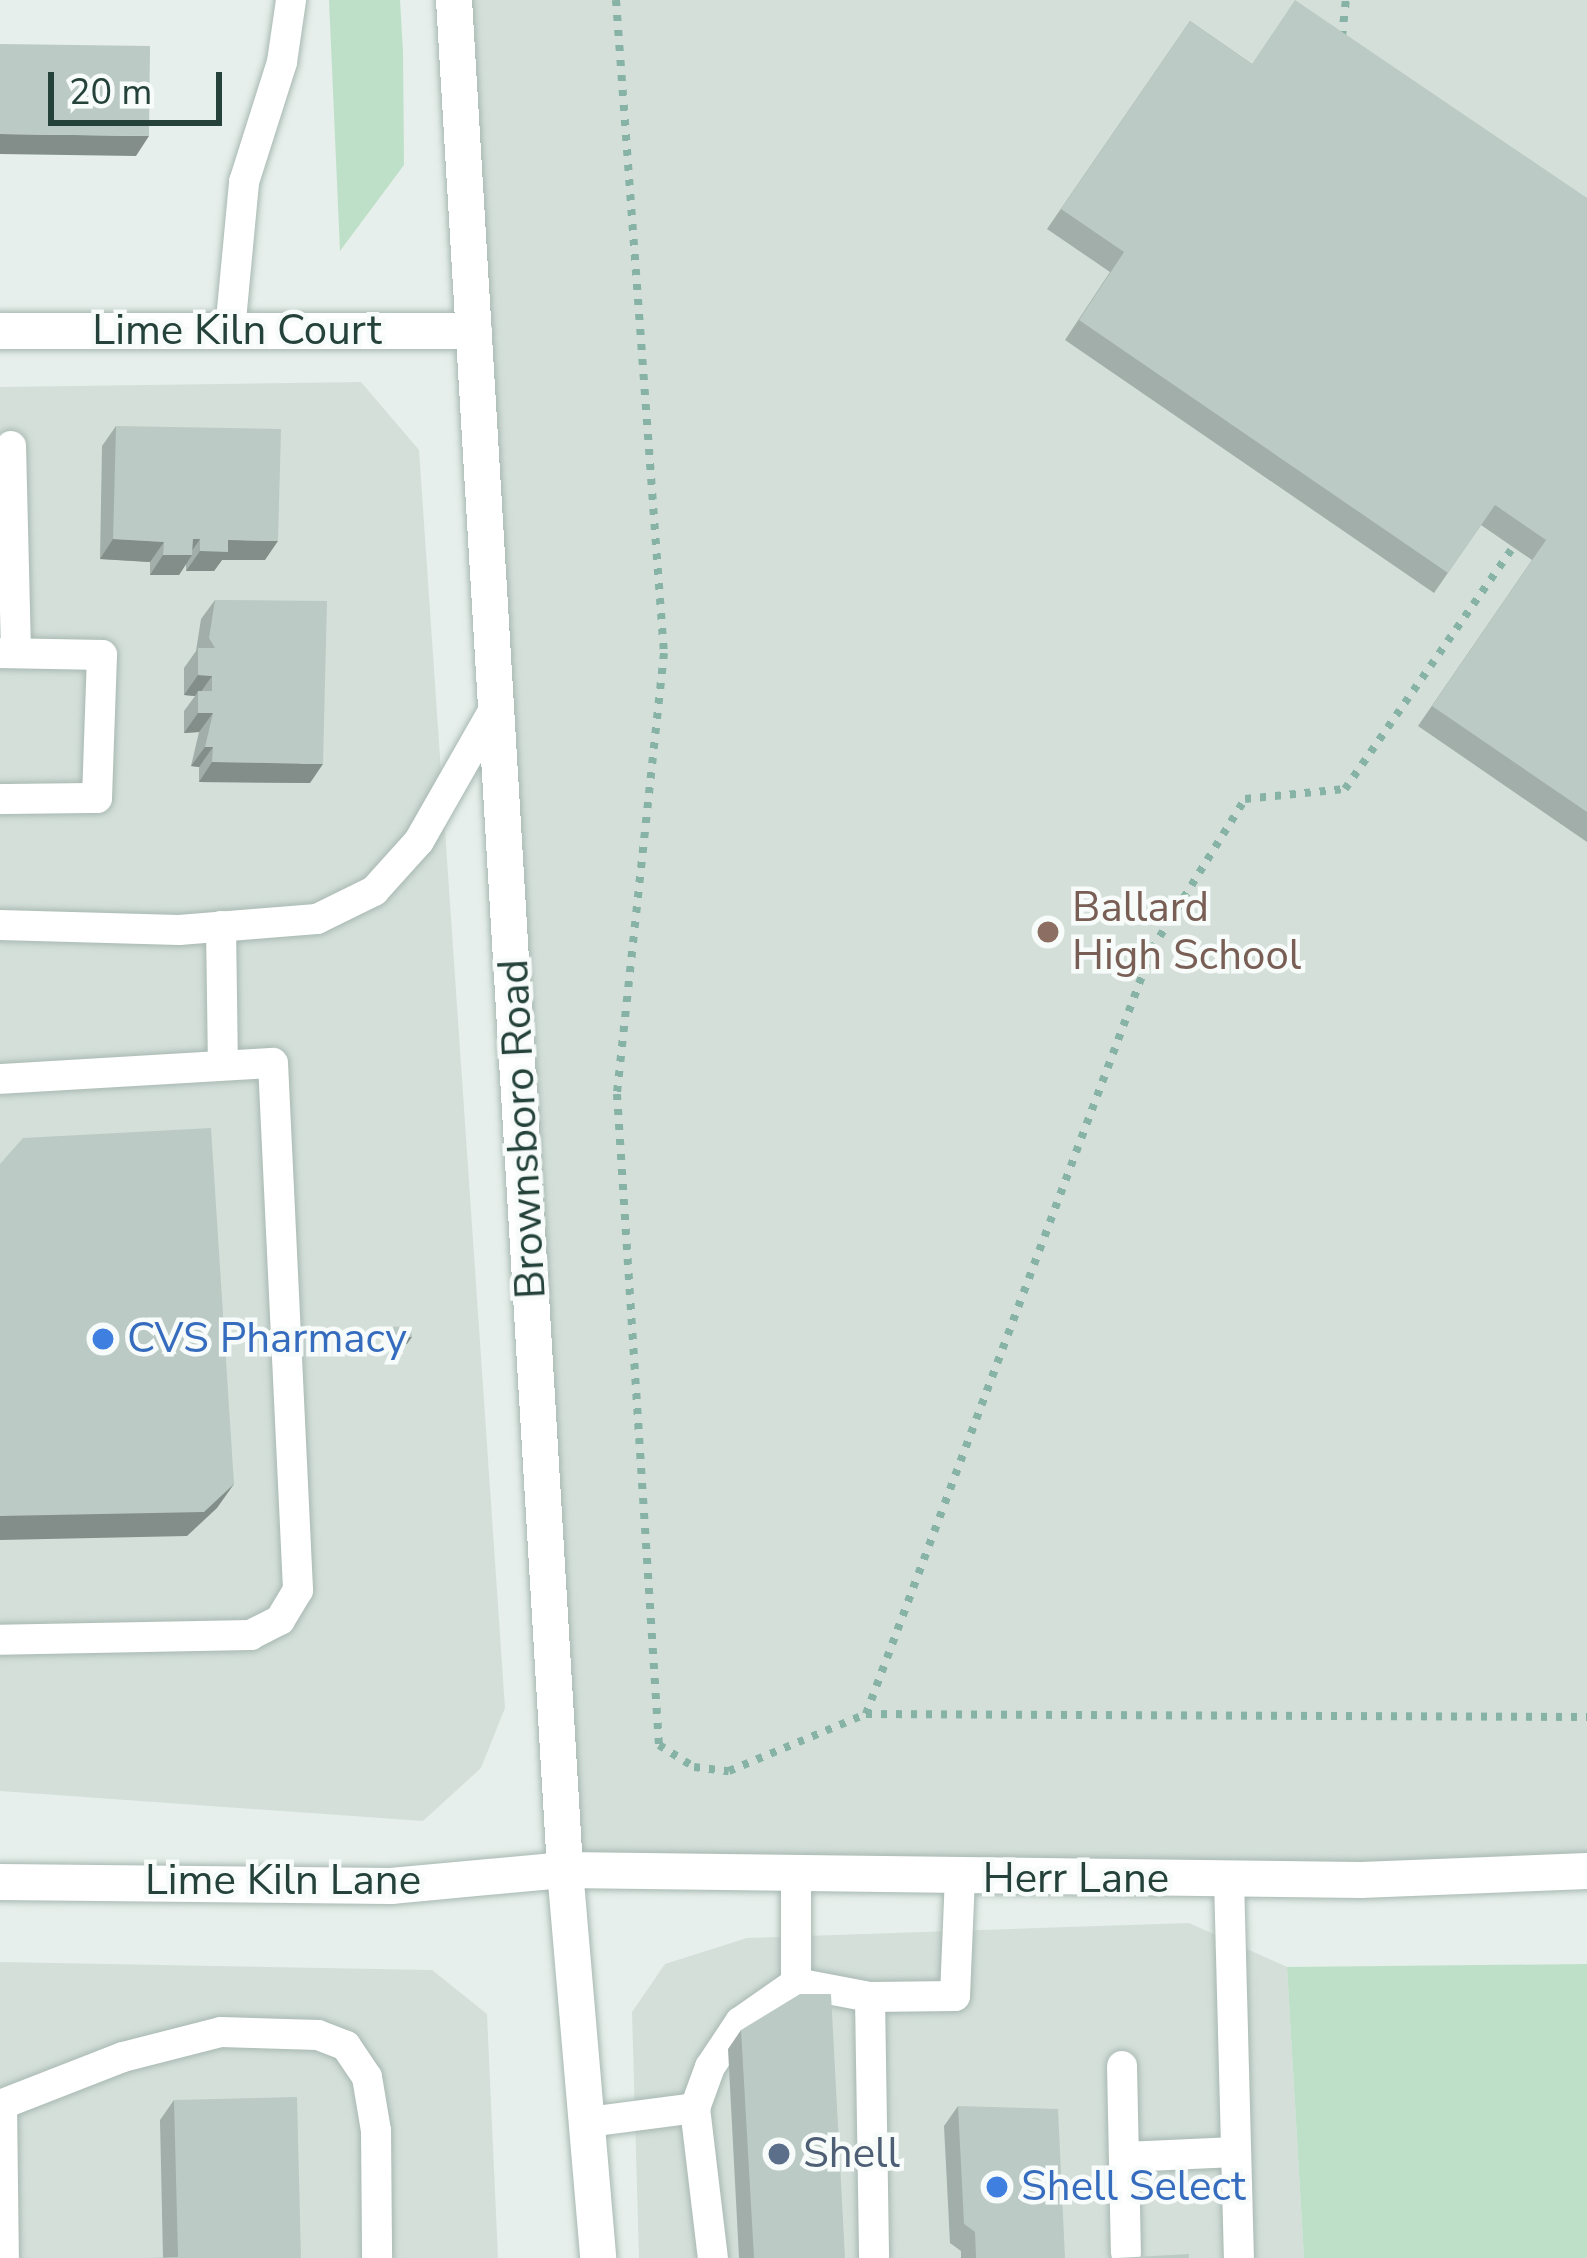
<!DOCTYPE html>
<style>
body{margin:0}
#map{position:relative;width:1587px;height:2258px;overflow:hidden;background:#e6efeb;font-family:"Nunito Sans",sans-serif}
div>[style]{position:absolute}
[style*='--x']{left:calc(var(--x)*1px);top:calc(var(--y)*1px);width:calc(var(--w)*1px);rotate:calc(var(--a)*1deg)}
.built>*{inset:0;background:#d4dfda}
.green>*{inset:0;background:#bfe0c8}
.path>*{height:8px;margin-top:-4px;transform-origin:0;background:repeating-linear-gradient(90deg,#86b3a5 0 6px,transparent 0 15px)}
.roads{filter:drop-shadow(0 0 3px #a8b8b2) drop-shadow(0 0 3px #a8b8b2)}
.lane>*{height:30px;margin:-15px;padding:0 15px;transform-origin:15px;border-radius:15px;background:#fff}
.street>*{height:36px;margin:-18px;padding:0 18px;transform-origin:18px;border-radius:18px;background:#fff}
.secondary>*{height:36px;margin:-18px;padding:0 18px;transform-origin:18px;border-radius:18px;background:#fff}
.wall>*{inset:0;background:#a1aea9}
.shaded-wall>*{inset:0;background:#838d89}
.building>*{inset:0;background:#bbcac4}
.dots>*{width:33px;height:33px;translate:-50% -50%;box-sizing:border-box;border:6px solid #f7fbf9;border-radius:50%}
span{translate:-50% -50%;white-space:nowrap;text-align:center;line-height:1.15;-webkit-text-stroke:9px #f7fbf9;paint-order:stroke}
.street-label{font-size:42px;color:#24423a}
.education-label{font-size:42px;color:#785e54}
.left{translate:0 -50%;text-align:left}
.shop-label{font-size:42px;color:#366cbe}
.service-label{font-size:42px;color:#4e5e75}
.scale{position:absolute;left:48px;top:72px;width:174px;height:54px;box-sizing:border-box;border:6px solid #24423a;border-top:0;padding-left:15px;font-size:36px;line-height:42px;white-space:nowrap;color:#24423a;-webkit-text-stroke:9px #f7fbf9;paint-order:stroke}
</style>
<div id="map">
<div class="built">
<div style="clip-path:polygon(455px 0,1587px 0,1587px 1864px,565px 1870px)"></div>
<div style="clip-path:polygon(361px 382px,419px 450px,505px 1708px,481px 1768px,423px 1821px,0 1791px,0 387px)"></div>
<div style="clip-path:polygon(1189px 1923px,1287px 1967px,1304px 2258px,639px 2258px,632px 2012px,665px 1964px,747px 1938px)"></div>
<div style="clip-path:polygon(0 1962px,432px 1970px,487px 2014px,498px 2258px,0 2258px)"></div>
</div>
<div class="green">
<div style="clip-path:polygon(329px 0,400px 0,403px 52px,404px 165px,340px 251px)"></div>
<div style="clip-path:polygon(1587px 1964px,1587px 2258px,1304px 2258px,1287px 1967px)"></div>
</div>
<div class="path">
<div style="--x:616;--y:0;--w:655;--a:85.8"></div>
<div style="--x:664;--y:653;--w:443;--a:96.1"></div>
<div style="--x:617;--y:1094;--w:652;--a:86.31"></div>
<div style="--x:659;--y:1745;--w:41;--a:32.2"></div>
<div style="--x:694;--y:1767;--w:35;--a:7"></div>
<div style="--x:729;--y:1771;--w:148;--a:-22.6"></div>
<div style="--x:866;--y:1714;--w:721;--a:0.24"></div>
<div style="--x:1342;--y:37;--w:37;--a:-84"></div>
<div style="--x:866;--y:1714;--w:817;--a:-69.5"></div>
<div style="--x:1152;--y:949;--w:176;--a:-58.2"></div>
<div style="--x:1245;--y:799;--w:100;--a:-5.7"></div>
<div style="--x:1345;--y:789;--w:291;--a:-55.2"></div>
</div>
<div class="roads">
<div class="lane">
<div style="--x:230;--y:331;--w:150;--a:-84.6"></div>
<div style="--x:244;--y:182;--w:126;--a:-72.4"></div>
<div style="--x:282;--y:62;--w:63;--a:-81.7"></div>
<div style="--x:11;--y:446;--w:207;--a:88.6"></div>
<div style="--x:0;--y:653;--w:102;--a:1.1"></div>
<div style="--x:102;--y:655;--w:143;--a:92"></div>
<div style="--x:97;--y:798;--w:97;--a:179.4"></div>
<div style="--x:0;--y:925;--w:179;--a:1.6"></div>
<div style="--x:179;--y:930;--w:138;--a:-4.6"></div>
<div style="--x:317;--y:919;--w:64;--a:-26.2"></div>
<div style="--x:374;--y:891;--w:67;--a:-48"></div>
<div style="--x:419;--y:841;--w:158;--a:-60.3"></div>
<div style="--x:221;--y:926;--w:139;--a:89.2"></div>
<div style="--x:0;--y:1079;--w:273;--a:-3.4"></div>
<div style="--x:273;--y:1063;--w:528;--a:87.28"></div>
<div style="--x:298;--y:1590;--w:35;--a:121"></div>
<div style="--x:280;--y:1620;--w:33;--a:153"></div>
<div style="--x:251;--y:1635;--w:251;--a:178.9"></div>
<div style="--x:796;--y:1877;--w:106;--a:90"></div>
<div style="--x:796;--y:1983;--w:75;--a:10.7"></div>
<div style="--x:870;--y:1997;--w:85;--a:-0.7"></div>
<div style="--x:955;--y:1996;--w:118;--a:-87.6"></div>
<div style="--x:1229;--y:1879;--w:379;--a:88.5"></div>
<div style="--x:870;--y:1997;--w:261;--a:89.1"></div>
<div style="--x:1122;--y:2066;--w:187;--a:88.8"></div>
<div style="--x:2;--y:2104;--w:154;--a:89.3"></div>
<div style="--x:0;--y:2105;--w:132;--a:-21.3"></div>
<div style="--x:123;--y:2057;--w:101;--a:-14.3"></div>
<div style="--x:221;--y:2032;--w:97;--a:1.8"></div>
<div style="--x:318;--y:2035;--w:30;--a:21"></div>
<div style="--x:346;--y:2046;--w:37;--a:56"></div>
<div style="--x:367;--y:2077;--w:55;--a:80.5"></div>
<div style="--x:376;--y:2131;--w:127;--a:89.5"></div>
<div style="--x:695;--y:2108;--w:44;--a:-69.9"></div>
<div style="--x:710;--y:2067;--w:54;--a:-56.3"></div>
<div style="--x:740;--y:2022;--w:68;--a:-34.9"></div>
<div style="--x:589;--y:2122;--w:107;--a:-7.5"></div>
<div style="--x:695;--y:2108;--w:151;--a:83.2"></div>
<div style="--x:1124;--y:2157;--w:112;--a:-2.6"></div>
</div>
<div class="street">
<div style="--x:0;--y:331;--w:474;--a:0"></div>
</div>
<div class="secondary">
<div style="--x:454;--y:0;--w:1873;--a:86.6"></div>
<div style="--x:565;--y:1870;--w:389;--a:85.1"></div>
<div style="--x:0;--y:1882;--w:391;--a:0.6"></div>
<div style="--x:391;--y:1886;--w:175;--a:-5.3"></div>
<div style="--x:565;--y:1870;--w:796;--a:0.72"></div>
<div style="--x:1361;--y:1880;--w:226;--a:-2.3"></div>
</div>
</div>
<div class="wall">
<div style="clip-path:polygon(1190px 21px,1252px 64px,1587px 198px,1587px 842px,1418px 726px,1532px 560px,1481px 525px,1434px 593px,1065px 340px,1110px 272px,1047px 229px)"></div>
<div style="clip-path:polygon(116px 426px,265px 560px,222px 560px,214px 571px,186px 571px,186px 564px,179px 575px,150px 575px,150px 562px,100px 559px,102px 446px)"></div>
<div style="clip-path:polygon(215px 600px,310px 783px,199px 782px,199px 767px,191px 766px,199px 732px,184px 733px,184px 711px,195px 696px,184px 695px,184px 668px,196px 651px,201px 619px)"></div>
<div style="clip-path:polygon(387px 1327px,407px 1344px,383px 1345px,382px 1334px)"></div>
<div style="clip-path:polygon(741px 2030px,845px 2258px,739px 2258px,728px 2049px)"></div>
<div style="clip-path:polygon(174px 2100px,301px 2258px,163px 2258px,160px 2120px)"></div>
<div style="clip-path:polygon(958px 2106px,1065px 2258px,961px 2258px,961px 2251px,950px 2243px,944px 2126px)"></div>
</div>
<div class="shaded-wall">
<div style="clip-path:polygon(0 134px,149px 136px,136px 156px,0 154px)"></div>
<div style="clip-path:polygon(113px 539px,164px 542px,150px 562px,100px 559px)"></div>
<div style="clip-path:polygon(193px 539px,200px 539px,189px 555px,192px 555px,179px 575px,150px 575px,163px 555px)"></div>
<div style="clip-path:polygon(228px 540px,278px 541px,265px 560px,222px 560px,214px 571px,186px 571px,200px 551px)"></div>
<div style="clip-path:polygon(198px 675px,212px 676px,198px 696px,198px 691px,195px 696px,184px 695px)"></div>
<div style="clip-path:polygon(198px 713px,213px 713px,199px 732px,184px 733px)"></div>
<div style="clip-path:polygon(205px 747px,213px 747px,199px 767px,191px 766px)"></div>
<div style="clip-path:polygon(212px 762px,323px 764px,310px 783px,199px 782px)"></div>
<div style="clip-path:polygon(412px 1337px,407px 1344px,383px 1345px,388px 1338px)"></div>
<div style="clip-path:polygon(234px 1484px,217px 1508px,187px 1536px,0 1540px,0 1516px)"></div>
</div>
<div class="building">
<div style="clip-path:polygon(1295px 0,1587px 198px,1587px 812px,1432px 706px,1546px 540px,1495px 505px,1448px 573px,1079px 320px,1124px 252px,1061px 209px,1190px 21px,1252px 64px)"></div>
<div style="clip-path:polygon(0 44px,150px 46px,149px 136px,0 134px)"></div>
<div style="clip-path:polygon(116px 426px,281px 429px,278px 541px,228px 540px,228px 552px,200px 551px,200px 539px,193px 539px,192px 555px,163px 555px,164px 542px,113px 539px)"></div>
<div style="clip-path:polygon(215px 600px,327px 601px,323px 764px,212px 762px,213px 747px,205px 747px,213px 713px,198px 713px,198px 691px,212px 691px,212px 676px,198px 675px,198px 648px,215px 648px,209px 638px)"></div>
<div style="clip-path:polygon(211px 1128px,234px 1484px,204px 1512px,0 1516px,0 1164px,23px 1138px)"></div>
<div style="clip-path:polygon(411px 1326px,412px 1337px,388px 1338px,387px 1327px)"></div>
<div style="clip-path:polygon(800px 1994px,831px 1994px,845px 2258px,754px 2258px,741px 2030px)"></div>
<div style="clip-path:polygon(297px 2097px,301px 2258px,148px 2258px,178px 2257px,174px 2100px)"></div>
<div style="clip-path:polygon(958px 2106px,1058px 2109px,1065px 2258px,976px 2258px,975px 2232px,964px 2224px)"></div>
<div style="clip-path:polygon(1189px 2254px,1189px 2258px,1116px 2258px)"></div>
</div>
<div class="dots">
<div style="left:1048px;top:932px;background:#8d6e63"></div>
<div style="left:103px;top:1339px;background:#3f7fe0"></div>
<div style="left:779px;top:2154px;background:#5c6f8a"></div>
<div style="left:997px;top:2187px;background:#3f7fe0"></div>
</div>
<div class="street-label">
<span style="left:237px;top:331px">Lime Kiln Court</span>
<span style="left:523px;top:1129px;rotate:-93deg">Brownsboro Road</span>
<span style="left:1076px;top:1879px">Herr Lane</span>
<span style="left:283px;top:1881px">Lime Kiln Lane</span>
</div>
<div class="education-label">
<span class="left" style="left:1072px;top:932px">Ballard<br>High School</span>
</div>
<div class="shop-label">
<span class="left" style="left:127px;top:1339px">CVS Pharmacy</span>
<span class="left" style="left:1021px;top:2187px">Shell Select</span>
</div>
<div class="service-label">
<span class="left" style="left:803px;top:2154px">Shell</span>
</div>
<div class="scale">20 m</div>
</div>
